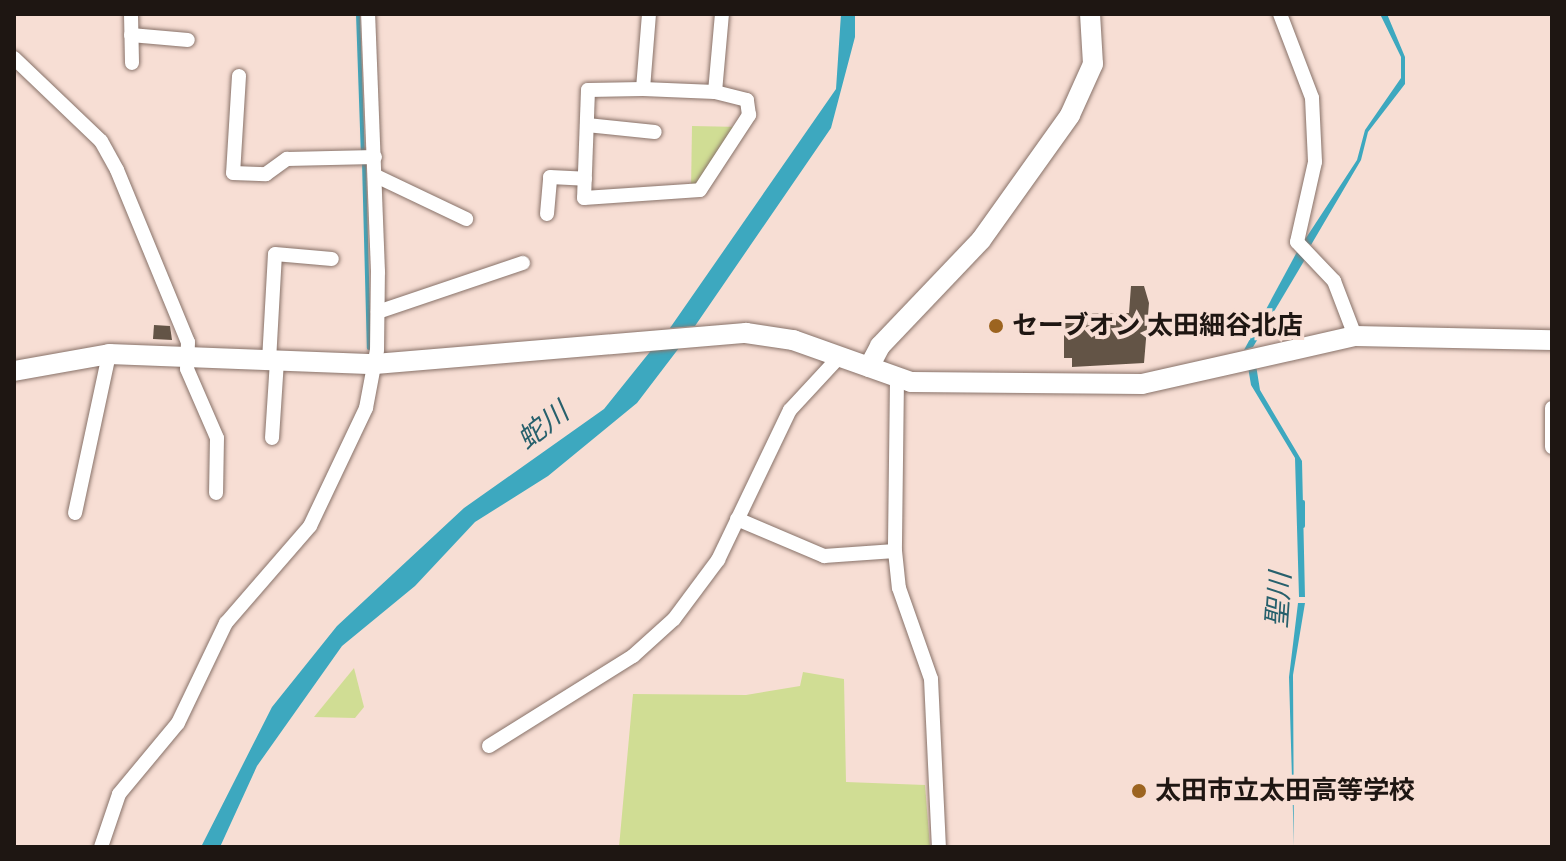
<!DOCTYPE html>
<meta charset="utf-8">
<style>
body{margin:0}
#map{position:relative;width:1566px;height:861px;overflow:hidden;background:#f7ded4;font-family:"Roboto Serif","Noto Sans JP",serif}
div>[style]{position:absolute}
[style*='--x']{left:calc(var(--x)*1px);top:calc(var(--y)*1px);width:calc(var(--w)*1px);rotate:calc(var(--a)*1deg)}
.green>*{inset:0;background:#d0dd94}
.water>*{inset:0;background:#3da8bf}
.stream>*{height:4px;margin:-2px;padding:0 2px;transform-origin:2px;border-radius:2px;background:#3da8bf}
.building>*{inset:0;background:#635446}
.roads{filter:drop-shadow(0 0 2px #887269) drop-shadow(0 0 2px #887269)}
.street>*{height:14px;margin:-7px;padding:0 7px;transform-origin:7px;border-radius:7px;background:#fff}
.secondary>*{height:20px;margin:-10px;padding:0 10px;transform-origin:10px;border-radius:10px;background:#fff}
.dots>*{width:22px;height:22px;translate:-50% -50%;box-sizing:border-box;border:4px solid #f7ded4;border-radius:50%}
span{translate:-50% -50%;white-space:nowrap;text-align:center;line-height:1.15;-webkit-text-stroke:8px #f7ded4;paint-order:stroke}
.poi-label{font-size:26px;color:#1e1612;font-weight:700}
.left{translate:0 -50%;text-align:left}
.water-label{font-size:28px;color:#27606c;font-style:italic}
.frame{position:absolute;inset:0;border:16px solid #1e1612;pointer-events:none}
</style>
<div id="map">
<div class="green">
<div style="clip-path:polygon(692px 126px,741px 127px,691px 192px)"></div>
<div style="clip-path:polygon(354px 668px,364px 707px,355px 718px,314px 717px)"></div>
<div style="clip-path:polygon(803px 672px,844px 679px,846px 782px,925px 785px,930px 847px,619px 847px,633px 694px,746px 695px,800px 686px)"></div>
</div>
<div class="water">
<div style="clip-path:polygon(841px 14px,855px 14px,855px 37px,831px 128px,695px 326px,670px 328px,836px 89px)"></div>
<div style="clip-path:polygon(1380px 14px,1387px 14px,1405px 57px,1405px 84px,1368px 132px,1361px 160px,1311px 245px,1304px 241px,1357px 160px,1365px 130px,1401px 78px,1401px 57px)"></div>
<div style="clip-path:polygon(1298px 250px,1307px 256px,1253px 347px,1244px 350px)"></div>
<div style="clip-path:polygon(682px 344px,637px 403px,548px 476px,475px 522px,415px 586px,342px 646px,257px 766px,220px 847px,201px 847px,272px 707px,337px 626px,464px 508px,604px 409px,653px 348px)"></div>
<div style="clip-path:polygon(1256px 365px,1260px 390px,1302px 461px,1305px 597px,1299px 597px,1295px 458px,1251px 385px,1248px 367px)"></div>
<div style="clip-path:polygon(1298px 603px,1305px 603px,1293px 675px,1294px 847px,1289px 677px)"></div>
</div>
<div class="stream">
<div style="--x:358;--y:14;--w:140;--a:88"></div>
<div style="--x:364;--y:162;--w:186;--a:88.5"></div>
<div style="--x:1303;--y:502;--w:24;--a:90"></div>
</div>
<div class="building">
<div style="clip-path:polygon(1131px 286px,1144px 286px,1149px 303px,1144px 363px,1072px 367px,1072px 358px,1064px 358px,1064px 314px,1129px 313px)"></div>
<div style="clip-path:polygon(154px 325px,170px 326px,172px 340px,153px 339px)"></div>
</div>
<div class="roads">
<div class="street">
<div style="--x:131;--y:14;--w:49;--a:88.8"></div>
<div style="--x:649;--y:14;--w:75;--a:94.6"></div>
<div style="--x:643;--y:89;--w:72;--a:2.4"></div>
<div style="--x:715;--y:92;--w:78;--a:-84.9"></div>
<div style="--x:1280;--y:14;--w:90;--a:69.1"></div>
<div style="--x:1312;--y:98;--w:64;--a:87.3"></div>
<div style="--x:1315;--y:162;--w:82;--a:102.7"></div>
<div style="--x:1297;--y:242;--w:54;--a:46.5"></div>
<div style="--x:1334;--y:281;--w:59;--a:69.1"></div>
<div style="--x:131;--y:35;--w:57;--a:5"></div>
<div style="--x:14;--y:58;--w:120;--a:43.7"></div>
<div style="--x:101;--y:141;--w:33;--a:61"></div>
<div style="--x:117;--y:170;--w:186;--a:67.6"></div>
<div style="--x:188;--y:342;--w:27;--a:92"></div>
<div style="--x:187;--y:369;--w:75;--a:66.5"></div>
<div style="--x:217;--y:438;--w:55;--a:91"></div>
<div style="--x:239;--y:76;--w:97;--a:93.5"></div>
<div style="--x:233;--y:173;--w:33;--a:2"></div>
<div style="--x:266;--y:174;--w:26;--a:-36"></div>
<div style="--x:287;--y:159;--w:88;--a:-1.3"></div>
<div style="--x:643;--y:89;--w:55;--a:179"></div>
<div style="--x:588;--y:90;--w:108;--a:92.1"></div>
<div style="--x:584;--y:198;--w:116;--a:-3.9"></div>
<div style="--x:700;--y:190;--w:90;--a:-56.8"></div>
<div style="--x:749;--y:115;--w:15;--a:-98"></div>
<div style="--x:747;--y:100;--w:33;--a:-166"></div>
<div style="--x:587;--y:125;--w:68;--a:5.9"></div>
<div style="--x:376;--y:176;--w:100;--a:25.5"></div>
<div style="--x:547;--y:214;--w:37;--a:-85"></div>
<div style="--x:550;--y:177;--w:35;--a:3"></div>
<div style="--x:378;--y:312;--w:153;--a:-18.7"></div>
<div style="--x:269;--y:361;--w:107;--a:-86.8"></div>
<div style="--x:275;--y:254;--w:57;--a:5"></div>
<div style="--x:897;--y:379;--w:172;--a:90.7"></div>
<div style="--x:895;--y:551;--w:37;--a:84"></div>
<div style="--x:899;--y:588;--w:96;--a:70.6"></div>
<div style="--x:931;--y:679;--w:168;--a:87.3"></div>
<div style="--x:1552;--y:408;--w:39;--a:90"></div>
<div style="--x:272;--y:438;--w:77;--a:-86.3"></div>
<div style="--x:75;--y:513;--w:163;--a:-77.9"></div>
<div style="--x:737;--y:519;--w:95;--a:23"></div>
<div style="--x:824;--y:556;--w:71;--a:-4"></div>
<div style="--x:489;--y:746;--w:170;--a:-32"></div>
<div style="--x:633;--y:656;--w:55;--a:-42.1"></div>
<div style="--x:674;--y:619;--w:74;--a:-53.3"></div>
<div style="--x:718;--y:560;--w:166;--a:-64.4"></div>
<div style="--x:790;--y:410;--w:74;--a:-47.2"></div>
<div style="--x:101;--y:847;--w:56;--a:-71.2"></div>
<div style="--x:119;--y:794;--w:92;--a:-50.3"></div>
<div style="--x:178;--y:723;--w:111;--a:-64.4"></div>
<div style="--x:226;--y:623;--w:128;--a:-49.1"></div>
<div style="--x:310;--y:526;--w:131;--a:-64.6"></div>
<div style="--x:366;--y:408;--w:59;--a:-79.3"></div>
<div style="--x:377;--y:350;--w:78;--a:-89.3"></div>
<div style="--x:378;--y:272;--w:258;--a:-92.2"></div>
</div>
<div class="secondary">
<div style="--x:869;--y:367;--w:24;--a:-62"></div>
<div style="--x:880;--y:346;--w:146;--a:-46.4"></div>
<div style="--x:981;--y:240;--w:153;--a:-54.5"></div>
<div style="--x:1070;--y:115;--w:56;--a:-65.7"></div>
<div style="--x:1093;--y:64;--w:50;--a:-93.4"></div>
<div style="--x:14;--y:371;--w:97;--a:-10.1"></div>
<div style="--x:109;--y:354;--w:266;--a:2.2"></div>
<div style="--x:375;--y:364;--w:372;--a:-4.8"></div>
<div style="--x:746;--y:333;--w:48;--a:8.5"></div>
<div style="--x:793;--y:340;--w:125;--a:19.6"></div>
<div style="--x:911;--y:382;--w:231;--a:0.5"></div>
<div style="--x:1142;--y:384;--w:218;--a:-12.7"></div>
<div style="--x:1355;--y:336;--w:197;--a:1.2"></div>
</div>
</div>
<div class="dots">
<div style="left:996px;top:326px;background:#9c6420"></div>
<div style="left:1139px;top:791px;background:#9c6420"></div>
</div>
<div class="poi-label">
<span class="left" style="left:1012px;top:326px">セーブオン 太田細谷北店</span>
<span class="left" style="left:1155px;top:791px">太田市立太田高等学校</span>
</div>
<div class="water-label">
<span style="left:543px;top:426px;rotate:-38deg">蛇川</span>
<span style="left:1279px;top:600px;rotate:-86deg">聖川</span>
</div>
<div class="frame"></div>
</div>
